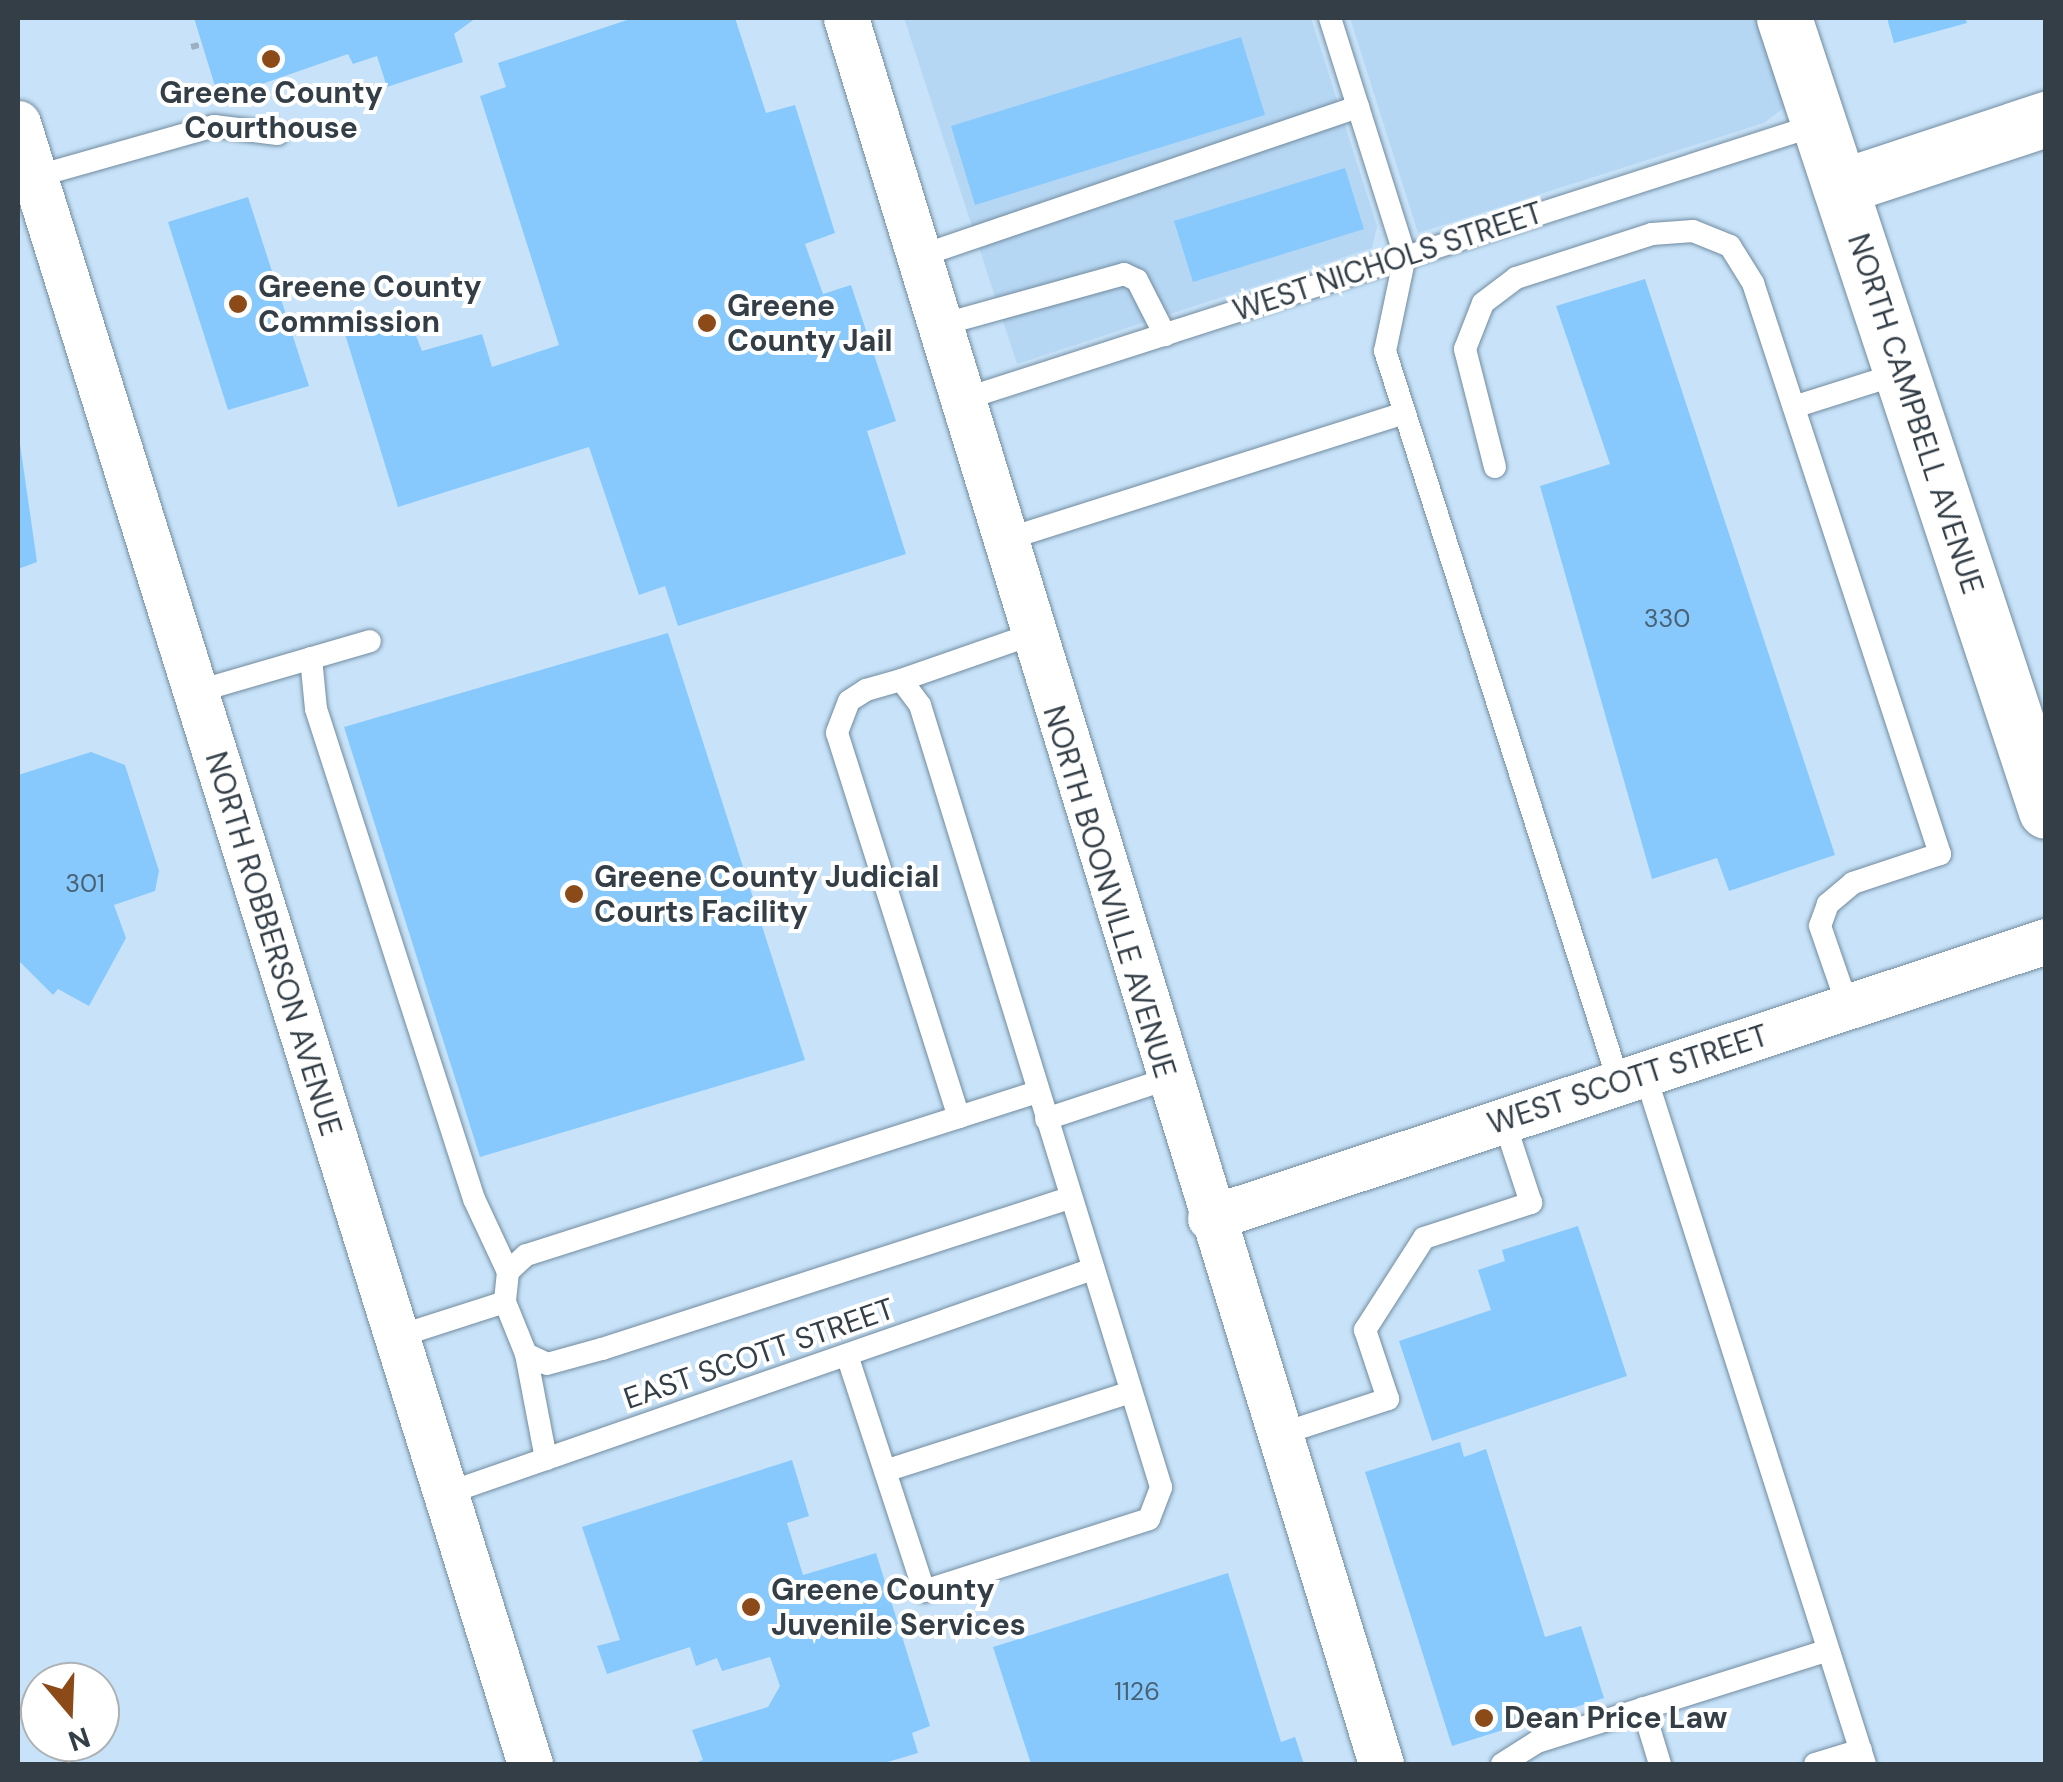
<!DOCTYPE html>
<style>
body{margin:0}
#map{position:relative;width:2063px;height:1782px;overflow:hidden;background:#c8e3f9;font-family:"DM Sans",sans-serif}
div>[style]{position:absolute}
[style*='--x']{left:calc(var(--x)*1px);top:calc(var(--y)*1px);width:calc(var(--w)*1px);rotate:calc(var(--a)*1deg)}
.built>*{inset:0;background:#b6d7f3}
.building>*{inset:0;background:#87c9fc}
.path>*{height:6px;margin-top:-3px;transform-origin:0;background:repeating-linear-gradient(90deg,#9bb1c3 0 8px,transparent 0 16px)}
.roads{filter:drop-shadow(0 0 2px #728b9f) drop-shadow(0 0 2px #728b9f)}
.service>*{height:22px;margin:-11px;padding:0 11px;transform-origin:11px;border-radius:11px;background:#fff}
.minor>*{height:45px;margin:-22.5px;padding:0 22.5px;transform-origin:22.5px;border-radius:22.5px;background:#fff}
.tertiary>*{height:55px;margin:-27.5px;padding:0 27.5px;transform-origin:27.5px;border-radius:27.5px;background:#fff}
.secondary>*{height:55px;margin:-27.5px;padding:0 27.5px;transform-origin:27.5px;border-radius:27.5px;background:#fff}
.dots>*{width:28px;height:28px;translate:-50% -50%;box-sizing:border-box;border:5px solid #fff;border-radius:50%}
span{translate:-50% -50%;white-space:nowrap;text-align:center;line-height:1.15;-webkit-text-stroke:8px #fff;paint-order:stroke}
.number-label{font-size:25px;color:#486174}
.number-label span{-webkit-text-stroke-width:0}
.poi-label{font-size:30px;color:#333e47;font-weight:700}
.left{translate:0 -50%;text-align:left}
.street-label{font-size:30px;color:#333e47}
.frame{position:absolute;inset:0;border:20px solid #333e47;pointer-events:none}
.north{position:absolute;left:20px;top:1662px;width:100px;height:100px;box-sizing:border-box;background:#fff;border:2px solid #adb2b5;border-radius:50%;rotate:161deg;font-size:28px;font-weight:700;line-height:40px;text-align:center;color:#333e47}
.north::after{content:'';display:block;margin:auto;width:35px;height:45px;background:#8c4a18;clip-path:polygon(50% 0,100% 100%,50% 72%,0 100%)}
</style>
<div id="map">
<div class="built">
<div style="clip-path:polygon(904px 18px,1311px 18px,1377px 226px,1372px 248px,1017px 364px)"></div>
<div style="clip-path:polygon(1350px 18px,1762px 18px,1786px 106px,1764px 123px,1418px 233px)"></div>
</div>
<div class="building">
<div style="clip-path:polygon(194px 18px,476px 18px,454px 34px,463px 62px,387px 87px,377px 56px,353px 64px,348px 54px,219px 99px)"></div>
<div style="clip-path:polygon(633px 18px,735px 18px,766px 113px,795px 105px,835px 233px,805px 244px,823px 294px,851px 285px,896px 421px,867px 431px,906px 554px,678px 626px,665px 586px,639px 595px,589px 447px,398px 507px,345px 334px,407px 313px,422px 351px,482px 334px,492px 367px,559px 345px,480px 96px,506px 87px,498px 63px)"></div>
<div style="clip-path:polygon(1887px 18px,1965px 18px,1967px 23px,1894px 43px)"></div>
<div style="clip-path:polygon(1241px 37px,1265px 115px,975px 205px,951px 126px)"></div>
<div style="clip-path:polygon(1345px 168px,1364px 229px,1193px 282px,1174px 221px)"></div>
<div style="clip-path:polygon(248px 197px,309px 386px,228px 410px,168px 222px)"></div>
<div style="clip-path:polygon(1645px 279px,1835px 855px,1729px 891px,1717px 858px,1652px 879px,1540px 486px,1610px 464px,1556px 306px)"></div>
<div style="clip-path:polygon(18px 430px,37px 562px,18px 569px)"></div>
<div style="clip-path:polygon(668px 633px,805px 1060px,480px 1157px,344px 727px)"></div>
<div style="clip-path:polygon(91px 752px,125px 765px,159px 871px,155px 891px,114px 905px,126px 938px,89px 1006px,58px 989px,53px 995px,18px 960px,18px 775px)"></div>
<div style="clip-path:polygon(1578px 1226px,1627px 1376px,1432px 1441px,1399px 1341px,1491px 1310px,1478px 1270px,1505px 1261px,1502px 1250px)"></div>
<div style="clip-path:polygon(1460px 1442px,1464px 1457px,1486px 1449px,1545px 1637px,1581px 1626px,1604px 1698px,1452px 1746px,1365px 1472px)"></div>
<div style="clip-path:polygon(792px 1460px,809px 1516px,787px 1523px,803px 1575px,876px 1553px,930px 1726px,912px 1733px,918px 1753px,881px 1764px,692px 1764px,703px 1760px,692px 1730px,768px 1707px,780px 1686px,770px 1657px,722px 1671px,717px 1658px,696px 1666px,690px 1647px,607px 1674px,597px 1646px,620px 1640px,582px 1527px)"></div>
<div style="clip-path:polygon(1228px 1573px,1281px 1742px,1295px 1737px,1304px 1764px,1031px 1764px,993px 1647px)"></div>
</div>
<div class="path">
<div style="--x:191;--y:47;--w:12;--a:-14"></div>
</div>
<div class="roads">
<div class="service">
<div style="--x:1330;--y:18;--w:250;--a:72.5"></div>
<div style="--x:1405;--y:256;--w:97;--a:101.9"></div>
<div style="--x:1385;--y:351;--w:768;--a:72.27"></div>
<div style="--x:34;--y:177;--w:187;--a:-15.8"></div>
<div style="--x:214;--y:126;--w:64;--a:7.2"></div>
<div style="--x:917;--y:257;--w:466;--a:-18.8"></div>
<div style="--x:937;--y:326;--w:194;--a:-15.5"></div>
<div style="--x:1124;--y:274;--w:14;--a:25"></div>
<div style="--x:1137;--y:280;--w:62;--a:63"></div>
<div style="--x:958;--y:401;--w:904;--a:-17.83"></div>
<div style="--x:1794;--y:407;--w:112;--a:-17.6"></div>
<div style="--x:1495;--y:467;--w:122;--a:-104.3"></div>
<div style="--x:1465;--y:349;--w:49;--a:-68.6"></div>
<div style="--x:1483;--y:303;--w:41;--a:-37.1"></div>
<div style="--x:1516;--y:278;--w:143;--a:-17.9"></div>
<div style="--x:1652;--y:234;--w:41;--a:-4.2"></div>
<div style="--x:1693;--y:231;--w:40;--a:22"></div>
<div style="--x:1730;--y:246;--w:44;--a:58.1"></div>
<div style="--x:1753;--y:283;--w:601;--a:71.87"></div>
<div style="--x:1940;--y:854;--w:92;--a:161.6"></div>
<div style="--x:1853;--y:883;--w:33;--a:140"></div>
<div style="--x:1828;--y:904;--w:23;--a:110"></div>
<div style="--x:1820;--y:926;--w:86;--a:70.9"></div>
<div style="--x:1001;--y:541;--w:423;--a:-17.6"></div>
<div style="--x:311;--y:658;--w:51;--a:84.4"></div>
<div style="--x:316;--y:709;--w:515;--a:72.13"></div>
<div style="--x:474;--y:1199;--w:81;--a:65"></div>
<div style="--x:901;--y:680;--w:137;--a:-19.2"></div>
<div style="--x:195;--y:692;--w:182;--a:-16.2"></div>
<div style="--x:1645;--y:1074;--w:724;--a:72.32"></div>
<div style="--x:959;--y:1117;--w:82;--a:-17.8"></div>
<div style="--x:1046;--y:1119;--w:127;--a:-18.3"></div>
<div style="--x:396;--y:1337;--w:114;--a:-17.8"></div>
<div style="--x:526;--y:1354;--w:107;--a:79.2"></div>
<div style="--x:847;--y:1355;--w:248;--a:71.9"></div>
<div style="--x:924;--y:1591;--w:236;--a:-17.7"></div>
<div style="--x:1149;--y:1519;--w:34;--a:-69"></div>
<div style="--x:1161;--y:1487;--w:818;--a:-107.13"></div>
<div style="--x:920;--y:705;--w:31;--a:-127"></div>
<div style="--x:901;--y:680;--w:36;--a:164"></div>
<div style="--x:866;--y:690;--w:20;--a:147"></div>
<div style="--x:849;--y:701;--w:34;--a:111"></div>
<div style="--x:837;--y:733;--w:403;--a:72.4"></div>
<div style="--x:959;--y:1117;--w:454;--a:162.3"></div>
<div style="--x:526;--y:1255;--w:25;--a:137"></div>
<div style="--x:508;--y:1272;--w:30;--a:96"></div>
<div style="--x:505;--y:1302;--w:56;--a:68"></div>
<div style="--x:526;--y:1354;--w:23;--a:25"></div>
<div style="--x:547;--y:1364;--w:57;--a:-15.3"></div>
<div style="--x:602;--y:1349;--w:492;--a:-17.9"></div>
<div style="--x:1278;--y:1435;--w:116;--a:-18.1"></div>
<div style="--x:1388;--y:1399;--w:73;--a:-108.4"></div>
<div style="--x:1365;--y:1330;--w:109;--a:-57.3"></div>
<div style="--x:1424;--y:1238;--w:113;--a:-18.1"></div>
<div style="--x:1531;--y:1203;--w:86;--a:-108.2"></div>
<div style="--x:885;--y:1471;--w:258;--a:-17.8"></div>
<div style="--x:445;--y:1494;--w:686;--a:-19.15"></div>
<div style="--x:1643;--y:1708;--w:59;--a:73.1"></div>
<div style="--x:1502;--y:1764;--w:41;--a:-32.2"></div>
<div style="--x:1537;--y:1742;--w:305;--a:-17.5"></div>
<div style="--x:1815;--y:1764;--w:48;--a:-16.9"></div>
</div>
<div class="minor">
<div style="--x:846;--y:18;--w:1826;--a:72.96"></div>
<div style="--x:18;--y:123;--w:1719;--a:72.67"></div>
<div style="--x:1210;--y:1218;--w:881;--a:-18.33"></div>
</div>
<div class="tertiary">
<div style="--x:1840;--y:187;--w:217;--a:-18.3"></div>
</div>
<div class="secondary">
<div style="--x:1784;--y:18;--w:835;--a:71.72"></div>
</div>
</div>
<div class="dots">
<div style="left:271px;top:59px;background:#8c4a18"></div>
<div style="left:238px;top:304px;background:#8c4a18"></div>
<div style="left:707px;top:323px;background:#8c4a18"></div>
<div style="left:574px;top:894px;background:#8c4a18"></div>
<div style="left:751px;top:1607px;background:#8c4a18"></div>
<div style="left:1484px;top:1718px;background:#8c4a18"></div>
</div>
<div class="number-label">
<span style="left:1667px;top:619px">330</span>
<span style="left:85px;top:884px">301</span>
<span style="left:1137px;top:1692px">1126</span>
</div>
<div class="poi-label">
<span style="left:271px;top:110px">Greene County<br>Courthouse</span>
<span class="left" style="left:258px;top:304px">Greene County<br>Commission</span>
<span class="left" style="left:727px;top:323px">Greene<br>County Jail</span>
<span class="left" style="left:594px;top:894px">Greene County Judicial<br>Courts Facility</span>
<span class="left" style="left:771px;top:1607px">Greene County<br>Juvenile Services</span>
<span class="left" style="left:1504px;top:1718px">Dean Price Law</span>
</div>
<div class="street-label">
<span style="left:1388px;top:262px;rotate:-18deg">WEST NICHOLS STREET</span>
<span style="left:1915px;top:414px;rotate:72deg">NORTH CAMPBELL AVENUE</span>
<span style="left:1109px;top:892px;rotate:73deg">NORTH BOONVILLE AVENUE</span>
<span style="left:273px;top:944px;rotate:73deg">NORTH ROBBERSON AVENUE</span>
<span style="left:1628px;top:1080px;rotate:-18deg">WEST SCOTT STREET</span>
<span style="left:759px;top:1354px;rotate:-19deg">EAST SCOTT STREET</span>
</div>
<div class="frame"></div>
<div class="north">N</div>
</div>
